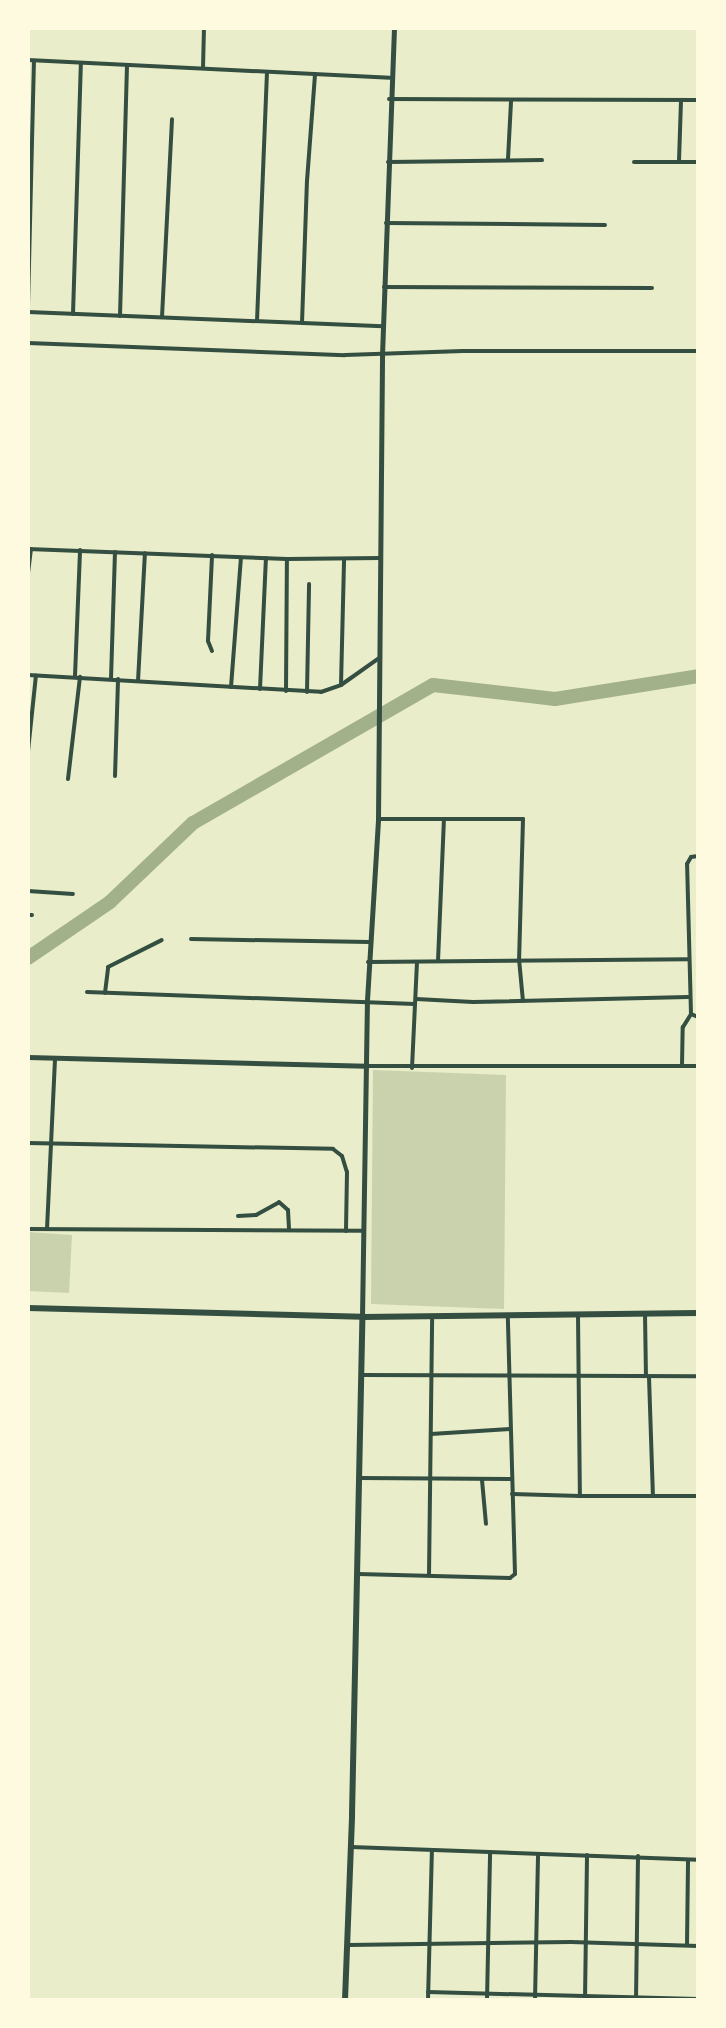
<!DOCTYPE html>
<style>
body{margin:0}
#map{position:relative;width:726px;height:2028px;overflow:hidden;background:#e9edc9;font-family:Roboto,sans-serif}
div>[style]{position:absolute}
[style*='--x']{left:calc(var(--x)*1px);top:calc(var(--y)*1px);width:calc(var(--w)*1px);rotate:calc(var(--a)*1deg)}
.green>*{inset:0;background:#cad2ad}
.river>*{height:14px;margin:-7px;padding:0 7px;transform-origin:7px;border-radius:7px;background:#a3b18a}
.minor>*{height:4px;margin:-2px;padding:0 2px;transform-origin:2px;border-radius:2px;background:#344e41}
.tertiary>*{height:5px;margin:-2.5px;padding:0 2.5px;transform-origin:2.5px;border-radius:2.5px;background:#344e41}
.secondary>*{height:6px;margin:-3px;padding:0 3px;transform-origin:3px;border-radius:3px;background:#344e41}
span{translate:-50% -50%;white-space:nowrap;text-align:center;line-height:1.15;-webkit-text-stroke:7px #fefae0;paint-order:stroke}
.frame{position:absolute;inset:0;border:30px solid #fefae0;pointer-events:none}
</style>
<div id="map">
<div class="green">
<div style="clip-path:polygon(373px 1070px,506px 1075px,504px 1309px,371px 1304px)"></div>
<div style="clip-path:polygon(28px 1232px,72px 1235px,69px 1293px,28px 1291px)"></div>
</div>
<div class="river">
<div style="--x:28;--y:958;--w:99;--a:-34.3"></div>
<div style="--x:110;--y:902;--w:115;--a:-43.6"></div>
<div style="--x:193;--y:823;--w:277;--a:-29.9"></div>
<div style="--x:433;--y:685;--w:123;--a:6.5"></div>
<div style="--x:555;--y:699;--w:145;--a:-9.1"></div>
</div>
<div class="minor">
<div style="--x:28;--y:60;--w:362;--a:2.8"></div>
<div style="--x:203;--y:68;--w:40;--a:-88.6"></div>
<div style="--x:389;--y:99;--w:309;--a:0.2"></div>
<div style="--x:508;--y:159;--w:58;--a:-87"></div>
<div style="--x:679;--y:161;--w:61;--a:-88.1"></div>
<div style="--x:388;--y:162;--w:154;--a:-0.7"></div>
<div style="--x:634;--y:162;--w:64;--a:0"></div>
<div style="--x:386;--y:223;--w:219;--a:0.5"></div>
<div style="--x:384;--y:287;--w:268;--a:0.2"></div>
<div style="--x:28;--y:305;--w:244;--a:-88.6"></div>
<div style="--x:28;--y:312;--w:355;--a:2.3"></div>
<div style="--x:73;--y:314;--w:251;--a:-88.2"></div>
<div style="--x:120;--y:316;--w:251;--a:-88.4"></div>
<div style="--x:162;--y:317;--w:198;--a:-87.1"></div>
<div style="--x:257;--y:321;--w:248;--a:-87.7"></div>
<div style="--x:302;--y:323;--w:142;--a:-88"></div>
<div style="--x:307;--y:181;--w:107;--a:-85.7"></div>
<div style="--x:28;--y:343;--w:317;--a:2.2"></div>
<div style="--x:345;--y:355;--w:118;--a:-1.9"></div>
<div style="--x:463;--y:351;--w:235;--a:0"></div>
<div style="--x:28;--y:549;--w:259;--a:2.2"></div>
<div style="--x:287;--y:559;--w:94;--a:-0.6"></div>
<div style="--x:28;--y:573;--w:24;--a:-83"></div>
<div style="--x:212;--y:651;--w:11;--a:-112"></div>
<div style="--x:208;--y:641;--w:86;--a:-87.3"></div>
<div style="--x:28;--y:675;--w:293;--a:3.3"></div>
<div style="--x:321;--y:692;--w:21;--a:-19"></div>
<div style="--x:341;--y:685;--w:47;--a:-35.4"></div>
<div style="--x:75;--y:676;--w:126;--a:-87.7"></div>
<div style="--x:111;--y:679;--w:127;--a:-88.2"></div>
<div style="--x:138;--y:681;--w:128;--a:-86.9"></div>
<div style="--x:341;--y:685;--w:125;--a:-88.6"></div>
<div style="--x:231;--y:687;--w:129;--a:-85.6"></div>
<div style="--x:260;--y:689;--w:131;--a:-87.4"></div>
<div style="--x:286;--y:691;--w:132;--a:-89.6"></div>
<div style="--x:307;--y:692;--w:108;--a:-88.9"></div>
<div style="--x:28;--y:751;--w:76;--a:-84"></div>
<div style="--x:115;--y:776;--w:97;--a:-88.2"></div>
<div style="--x:68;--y:779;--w:103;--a:-83.3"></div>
<div style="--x:378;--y:819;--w:145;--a:0"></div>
<div style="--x:523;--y:819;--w:140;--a:91.6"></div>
<div style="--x:519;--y:959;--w:42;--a:84.6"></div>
<div style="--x:28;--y:891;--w:45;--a:3.8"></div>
<div style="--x:28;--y:915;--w:4;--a:0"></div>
<div style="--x:191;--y:939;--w:178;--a:1"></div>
<div style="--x:438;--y:961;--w:141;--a:-87.6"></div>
<div style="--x:368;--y:962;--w:321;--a:-0.5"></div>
<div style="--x:87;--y:992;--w:328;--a:2.1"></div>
<div style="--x:105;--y:993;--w:26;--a:-83"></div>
<div style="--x:108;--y:967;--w:60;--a:-26.6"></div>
<div style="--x:416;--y:999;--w:57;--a:3"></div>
<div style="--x:473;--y:1002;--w:215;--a:-1.3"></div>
<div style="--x:691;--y:1014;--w:8;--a:23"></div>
<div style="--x:366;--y:1066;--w:332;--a:0"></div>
<div style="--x:682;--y:1066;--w:39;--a:-89"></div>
<div style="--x:683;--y:1027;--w:15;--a:-58"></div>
<div style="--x:691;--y:1014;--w:150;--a:-91.5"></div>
<div style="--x:687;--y:864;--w:8;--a:-60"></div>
<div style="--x:691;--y:857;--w:7;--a:-8"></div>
<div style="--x:412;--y:1068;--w:105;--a:-87.3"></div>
<div style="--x:28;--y:1143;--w:305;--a:1.1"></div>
<div style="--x:333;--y:1149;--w:11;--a:38"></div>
<div style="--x:342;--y:1156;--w:17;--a:73"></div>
<div style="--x:347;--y:1172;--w:59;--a:91"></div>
<div style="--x:238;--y:1216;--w:18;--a:-3"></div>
<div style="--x:256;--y:1215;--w:26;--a:-29"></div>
<div style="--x:279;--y:1202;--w:12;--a:42"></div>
<div style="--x:288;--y:1210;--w:20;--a:87"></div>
<div style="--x:28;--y:1229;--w:335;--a:0.3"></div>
<div style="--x:47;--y:1229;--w:171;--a:-87.3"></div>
<div style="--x:645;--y:1314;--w:62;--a:89.1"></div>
<div style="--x:578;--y:1315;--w:181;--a:89.4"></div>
<div style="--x:580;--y:1496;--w:118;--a:0"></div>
<div style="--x:361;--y:1375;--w:337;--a:0.2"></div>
<div style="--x:649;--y:1377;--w:119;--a:88.1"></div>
<div style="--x:431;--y:1434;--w:79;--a:-3.6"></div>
<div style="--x:359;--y:1478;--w:153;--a:0.4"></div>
<div style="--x:482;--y:1480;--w:44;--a:84.8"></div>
<div style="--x:512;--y:1494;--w:68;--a:1.7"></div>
<div style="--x:358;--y:1574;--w:152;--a:1.5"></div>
<div style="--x:510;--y:1578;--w:6;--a:-39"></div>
<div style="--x:515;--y:1574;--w:256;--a:-91.6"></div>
<div style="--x:429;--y:1575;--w:257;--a:-89.3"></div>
<div style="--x:351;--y:1847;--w:347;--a:2.1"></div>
<div style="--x:348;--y:1945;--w:223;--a:-0.8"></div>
<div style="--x:571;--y:1942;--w:127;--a:1.8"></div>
<div style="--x:687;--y:1945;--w:85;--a:-89.3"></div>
<div style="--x:428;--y:1992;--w:270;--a:1.5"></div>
<div style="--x:428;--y:2000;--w:148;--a:-88.5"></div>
<div style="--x:487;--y:2000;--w:146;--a:-88.8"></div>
<div style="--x:535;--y:2000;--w:146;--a:-88.8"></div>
<div style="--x:585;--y:2000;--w:145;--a:-89.2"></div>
<div style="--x:636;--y:2000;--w:144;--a:-89.2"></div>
</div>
<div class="tertiary">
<div style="--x:28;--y:1057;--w:338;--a:1.5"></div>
<div style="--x:362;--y:1317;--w:317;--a:-89.1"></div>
<div style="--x:367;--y:1000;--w:181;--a:-86.5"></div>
<div style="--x:378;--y:819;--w:464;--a:-89.5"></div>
<div style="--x:382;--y:355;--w:327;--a:-87.9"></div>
</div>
<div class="secondary">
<div style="--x:28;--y:1308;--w:334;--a:1.5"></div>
<div style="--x:362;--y:1317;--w:336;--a:-0.7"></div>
<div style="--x:345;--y:2000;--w:185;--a:-87.8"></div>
<div style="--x:352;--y:1815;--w:498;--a:-88.8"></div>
</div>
<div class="frame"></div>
</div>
